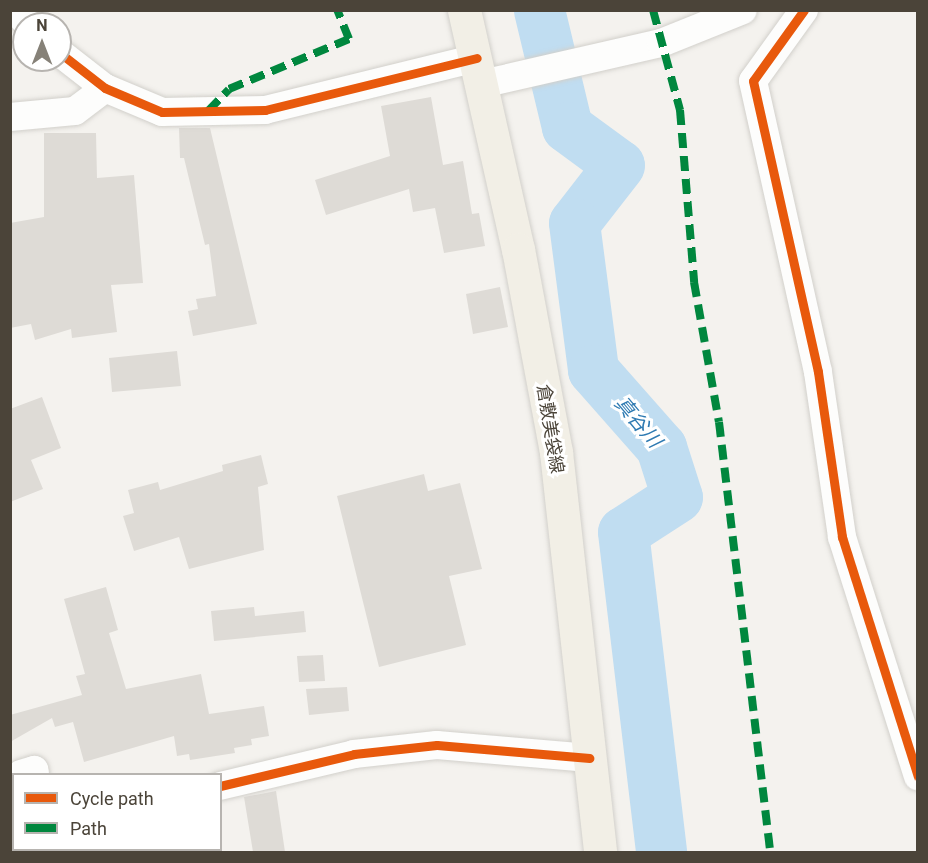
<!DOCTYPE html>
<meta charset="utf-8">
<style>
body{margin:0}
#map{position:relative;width:928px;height:863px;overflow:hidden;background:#f4f2ee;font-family:Roboto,"Noto Sans JP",sans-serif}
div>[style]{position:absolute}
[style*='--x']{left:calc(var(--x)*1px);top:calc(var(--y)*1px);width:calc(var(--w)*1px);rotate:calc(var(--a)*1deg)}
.river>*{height:51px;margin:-25.5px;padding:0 25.5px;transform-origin:25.5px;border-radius:25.5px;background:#c0ddf1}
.building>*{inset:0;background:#dedbd6}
.roads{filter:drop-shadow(0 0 2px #d2d0cb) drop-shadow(0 0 2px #d2d0cb)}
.minor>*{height:28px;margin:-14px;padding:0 14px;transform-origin:14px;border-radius:14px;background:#fdfdfc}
.major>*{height:33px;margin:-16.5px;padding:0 16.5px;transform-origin:16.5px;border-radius:16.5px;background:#f2efe6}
.quiet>*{height:8px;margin-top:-4px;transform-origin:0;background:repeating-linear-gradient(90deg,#00873e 0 15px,transparent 0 23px)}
.cycleway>*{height:9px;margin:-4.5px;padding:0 4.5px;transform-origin:4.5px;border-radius:4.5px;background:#e8590c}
span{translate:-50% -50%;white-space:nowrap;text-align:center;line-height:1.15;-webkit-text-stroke:6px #fff;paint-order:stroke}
.street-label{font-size:18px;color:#4b4439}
.water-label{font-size:20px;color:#2e7ab2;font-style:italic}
.frame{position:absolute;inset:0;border:12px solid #4b4439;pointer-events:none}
.legend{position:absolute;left:12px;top:773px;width:210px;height:78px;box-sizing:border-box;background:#fff;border:2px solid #b7b4b0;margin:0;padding:8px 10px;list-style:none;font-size:18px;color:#4b4439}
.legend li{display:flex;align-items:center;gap:12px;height:30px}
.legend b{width:30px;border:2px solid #b7b4b0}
.north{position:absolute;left:12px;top:12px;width:60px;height:60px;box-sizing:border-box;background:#fff;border:2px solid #b7b4b0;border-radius:50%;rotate:0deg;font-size:16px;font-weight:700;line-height:24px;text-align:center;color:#4b4439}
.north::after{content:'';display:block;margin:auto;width:21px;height:27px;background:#868178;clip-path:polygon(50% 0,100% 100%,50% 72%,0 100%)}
</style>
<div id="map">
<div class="river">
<div style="--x:539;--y:10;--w:120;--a:76.5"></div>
<div style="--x:567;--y:127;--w:64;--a:36.2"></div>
<div style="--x:619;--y:165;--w:73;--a:127.8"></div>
<div style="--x:574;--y:223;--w:148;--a:82.6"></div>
<div style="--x:593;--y:370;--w:103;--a:48.6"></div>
<div style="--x:661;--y:447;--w:52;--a:72.3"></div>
<div style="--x:677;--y:497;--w:64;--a:147.1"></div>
<div style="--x:623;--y:532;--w:322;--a:83.2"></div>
</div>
<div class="building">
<div style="clip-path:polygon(431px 97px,443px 165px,463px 161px,472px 214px,479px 213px,485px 246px,444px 253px,435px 208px,413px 212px,409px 189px,326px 215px,315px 180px,390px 156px,381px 106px)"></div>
<div style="clip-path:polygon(179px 128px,210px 128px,257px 324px,193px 336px,188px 311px,198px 309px,196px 299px,216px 296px,209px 244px,205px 245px,184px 158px,180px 158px)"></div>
<div style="clip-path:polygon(44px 133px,96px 133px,97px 178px,134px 175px,143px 283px,111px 285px,117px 332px,72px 338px,71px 329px,35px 340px,31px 324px,10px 328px,10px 223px,44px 217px)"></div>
<div style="clip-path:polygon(500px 287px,508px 327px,473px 334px,466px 294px)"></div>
<div style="clip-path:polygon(177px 351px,181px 386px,112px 392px,109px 358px)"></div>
<div style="clip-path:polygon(42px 397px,61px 448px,31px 460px,43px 489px,10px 502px,10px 409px)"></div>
<div style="clip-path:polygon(261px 455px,268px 484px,258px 487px,264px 550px,189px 569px,179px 537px,134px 551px,123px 516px,134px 513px,128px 490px,158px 482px,160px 490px,223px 471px,222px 465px)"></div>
<div style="clip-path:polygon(424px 474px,428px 491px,460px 483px,482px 569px,449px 576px,466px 645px,379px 667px,337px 496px)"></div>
<div style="clip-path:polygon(106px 587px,118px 630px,109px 633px,126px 689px,201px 674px,209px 714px,264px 706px,269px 736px,251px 739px,252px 745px,234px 748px,235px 753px,190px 760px,189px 754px,177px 756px,174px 736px,84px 762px,73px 722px,55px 727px,52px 718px,10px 742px,10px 715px,82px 695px,76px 676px,85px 674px,64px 599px)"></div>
<div style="clip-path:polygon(254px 607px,255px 616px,304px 611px,306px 632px,214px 641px,211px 611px)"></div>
<div style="clip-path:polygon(323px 655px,325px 681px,299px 682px,297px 656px)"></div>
<div style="clip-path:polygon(347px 687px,349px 711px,309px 715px,306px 689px)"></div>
<div style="clip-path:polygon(276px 791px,285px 852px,253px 852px,244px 797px)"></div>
</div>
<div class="roads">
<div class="minor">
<div style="--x:15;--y:10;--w:19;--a:47"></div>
<div style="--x:804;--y:10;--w:87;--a:125.7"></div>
<div style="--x:753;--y:81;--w:298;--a:77.4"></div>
<div style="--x:818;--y:372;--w:167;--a:81.7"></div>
<div style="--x:842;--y:537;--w:251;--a:72.4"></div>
<div style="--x:60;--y:53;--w:57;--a:37.9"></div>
<div style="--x:105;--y:88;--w:62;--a:22.8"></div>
<div style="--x:162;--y:112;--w:103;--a:-1.1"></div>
<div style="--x:265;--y:110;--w:218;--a:-13.8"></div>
<div style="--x:482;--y:84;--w:184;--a:-12.9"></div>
<div style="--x:661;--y:43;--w:88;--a:-21.9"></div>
<div style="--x:10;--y:117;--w:65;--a:-5.3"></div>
<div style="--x:75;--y:111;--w:38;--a:-37"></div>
<div style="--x:21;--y:774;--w:14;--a:-17"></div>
<div style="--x:34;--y:770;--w:4;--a:76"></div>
<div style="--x:220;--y:786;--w:138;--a:-13.4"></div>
<div style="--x:354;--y:754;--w:83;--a:-6.2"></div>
<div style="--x:437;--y:745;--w:153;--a:4.9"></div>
<div style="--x:45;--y:850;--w:2;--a:90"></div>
</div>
<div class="major">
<div style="--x:464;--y:10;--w:245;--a:77.3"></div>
<div style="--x:518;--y:249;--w:207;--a:79.4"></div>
<div style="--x:556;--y:452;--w:402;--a:83.7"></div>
</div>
</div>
<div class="quiet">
<div style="--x:653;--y:10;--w:104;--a:74.9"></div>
<div style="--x:680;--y:110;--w:173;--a:85.3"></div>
<div style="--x:694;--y:282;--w:142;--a:79.9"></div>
<div style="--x:719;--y:422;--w:433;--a:83.2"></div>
<div style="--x:208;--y:111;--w:30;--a:-46"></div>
<div style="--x:229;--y:89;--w:130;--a:-22.6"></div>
<div style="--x:349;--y:39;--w:31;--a:-112"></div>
</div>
<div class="cycleway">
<div style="--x:804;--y:10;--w:87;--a:125.7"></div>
<div style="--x:753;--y:81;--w:298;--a:77.4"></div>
<div style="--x:818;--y:372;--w:167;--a:81.7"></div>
<div style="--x:842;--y:537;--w:251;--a:72.4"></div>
<div style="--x:60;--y:53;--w:57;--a:37.9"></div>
<div style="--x:105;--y:88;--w:62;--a:22.8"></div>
<div style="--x:162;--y:112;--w:103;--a:-1.1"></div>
<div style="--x:265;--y:110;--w:218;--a:-13.8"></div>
<div style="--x:220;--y:786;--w:138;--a:-13.4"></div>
<div style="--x:354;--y:754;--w:83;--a:-6.2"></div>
<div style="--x:437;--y:745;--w:153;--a:4.9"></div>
</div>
<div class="street-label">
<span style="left:550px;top:429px;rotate:81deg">倉敷美袋線</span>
</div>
<div class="water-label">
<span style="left:638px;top:422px;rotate:50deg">真谷川</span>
</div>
<div class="frame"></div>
<ul class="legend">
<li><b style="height:8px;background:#e8590c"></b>Cycle path</li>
<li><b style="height:8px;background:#00873e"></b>Path</li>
</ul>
<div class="north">N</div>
</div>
